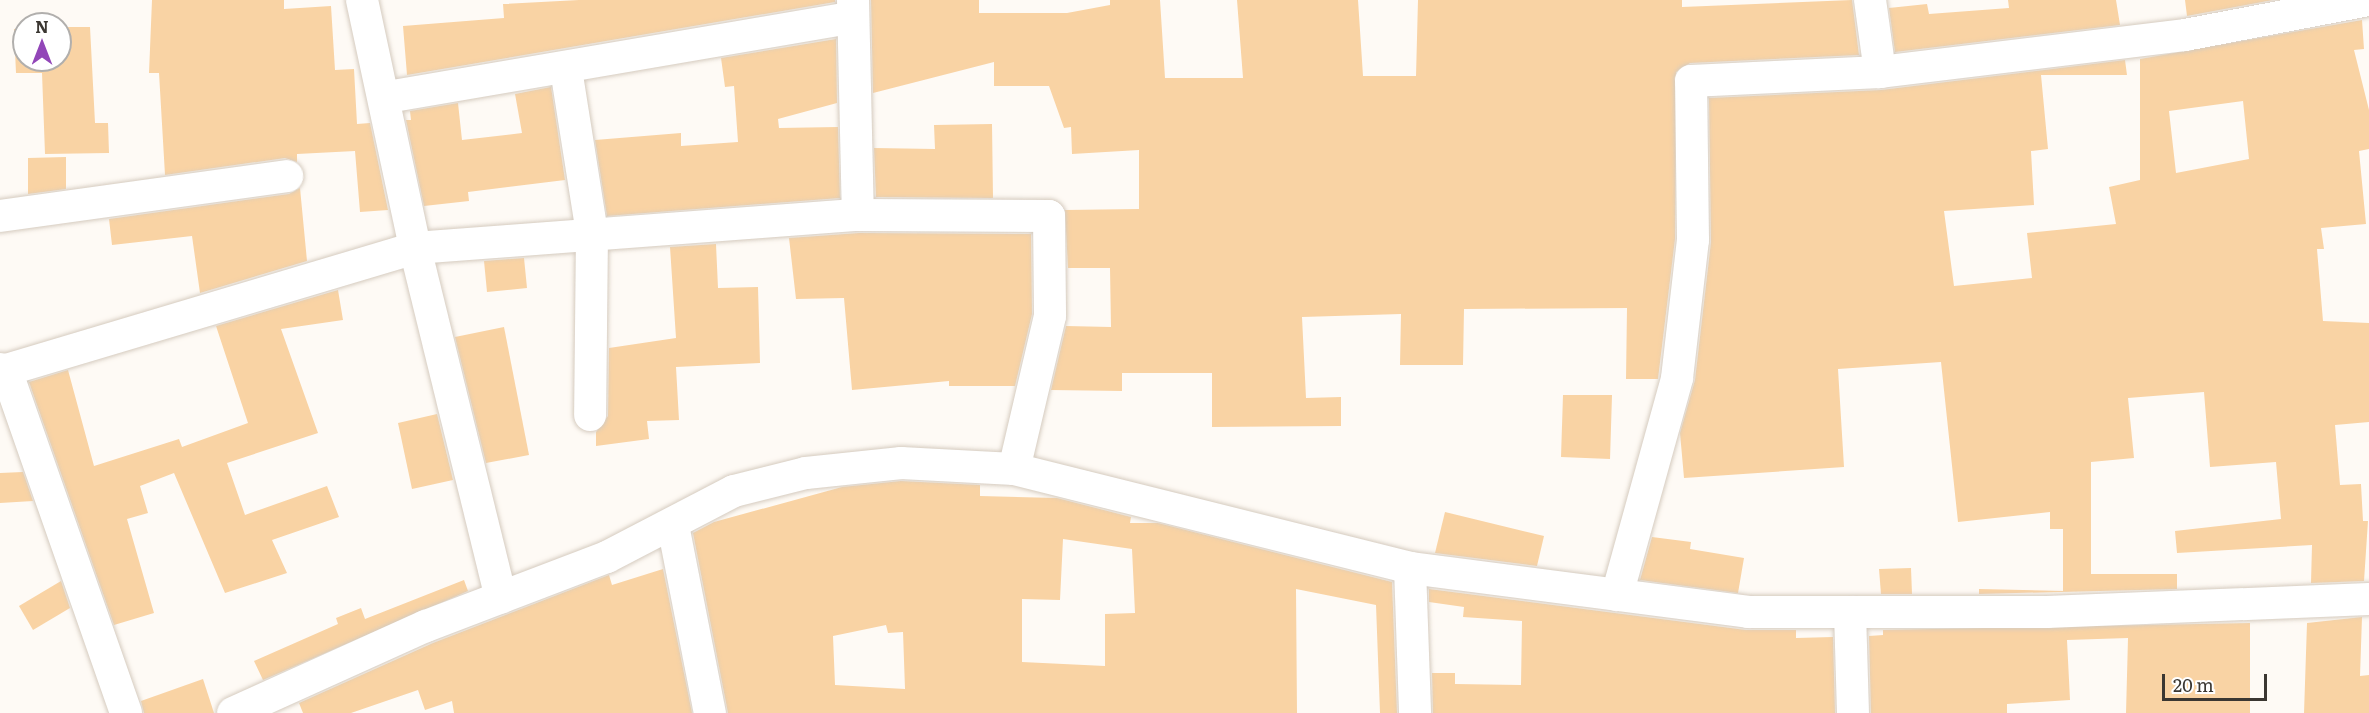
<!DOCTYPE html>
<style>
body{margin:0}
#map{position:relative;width:2369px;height:713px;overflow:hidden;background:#fefaf5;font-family:Literata,serif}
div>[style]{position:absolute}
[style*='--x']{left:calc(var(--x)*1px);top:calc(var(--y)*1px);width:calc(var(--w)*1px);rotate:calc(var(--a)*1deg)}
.building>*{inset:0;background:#f9d3a4}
.roads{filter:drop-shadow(0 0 2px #d5cbbf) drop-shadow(0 0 2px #d5cbbf)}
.street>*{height:32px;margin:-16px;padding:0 16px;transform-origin:16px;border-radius:16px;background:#fff}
span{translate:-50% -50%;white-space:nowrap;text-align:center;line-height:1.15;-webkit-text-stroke:6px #fff;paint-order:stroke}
.north{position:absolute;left:12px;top:12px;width:60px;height:60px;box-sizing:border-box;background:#fff;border:2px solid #b1afad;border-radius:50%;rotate:0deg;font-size:16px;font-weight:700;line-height:24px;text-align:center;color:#3b3732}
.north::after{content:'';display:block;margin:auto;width:21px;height:27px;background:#9246b8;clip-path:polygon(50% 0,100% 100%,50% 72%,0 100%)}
.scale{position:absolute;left:2162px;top:674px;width:105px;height:27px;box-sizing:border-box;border:3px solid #3b3732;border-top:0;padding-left:8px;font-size:18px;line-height:21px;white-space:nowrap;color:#3b3732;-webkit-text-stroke:4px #fff;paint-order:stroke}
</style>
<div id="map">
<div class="building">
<div style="clip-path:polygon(152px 0,284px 0,284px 9px,331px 6px,335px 70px,354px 69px,357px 124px,370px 123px,388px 210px,360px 212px,355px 151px,297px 154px,297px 162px,285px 158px,165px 175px,159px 73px,149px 73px)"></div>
<div style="clip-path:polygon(579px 0,835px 0,835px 2px,407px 75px,403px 26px,504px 18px,503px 4px)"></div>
<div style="clip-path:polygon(871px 0,979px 0,979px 13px,1067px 13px,1110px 5px,1110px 0,1160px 0,1165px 78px,1243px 78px,1237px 0,1358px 0,1363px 76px,1416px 76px,1418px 0,1682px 0,1682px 7px,1852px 0,1859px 55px,1690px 63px,1676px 72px,1675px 239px,1658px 379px,1626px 379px,1627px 308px,1464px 309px,1463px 365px,1400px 365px,1401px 314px,1302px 317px,1306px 398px,1341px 397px,1341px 426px,1212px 427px,1212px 373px,1122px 373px,1122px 391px,1051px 390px,1066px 326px,1111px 327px,1110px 268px,1068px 268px,1065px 210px,1139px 209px,1139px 150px,1072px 154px,1071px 127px,1064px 128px,1049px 86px,994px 86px,994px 62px,873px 93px)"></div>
<div style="clip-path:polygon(2008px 0,2116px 0,2120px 25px,1895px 52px,1889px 8px,1927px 4px,1929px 14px,2009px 8px)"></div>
<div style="clip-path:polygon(2185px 0,2273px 0,2187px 16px)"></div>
<div style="clip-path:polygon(evenodd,2362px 20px,2364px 49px,2354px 50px,2369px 110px,2369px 149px,2359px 151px,2366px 224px,2321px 228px,2324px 249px,2317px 249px,2323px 321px,2369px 323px,2369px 422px,2335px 425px,2340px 485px,2361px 484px,2363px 521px,2368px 521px,2364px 581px,2311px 583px,2312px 545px,2177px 553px,2175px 531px,2281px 519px,2276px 462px,2210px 467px,2204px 392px,2128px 398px,2134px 458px,2091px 462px,2091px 574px,2177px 574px,2177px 589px,1979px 594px,1979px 589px,2063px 591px,2063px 529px,2050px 529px,2050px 512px,1958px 522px,1941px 362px,1838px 369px,1844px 467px,1684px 478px,1680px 433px,1695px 380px,1711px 242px,1709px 98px,1881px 90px,2125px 60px,2127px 75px,2041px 75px,2048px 149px,2031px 151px,2034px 205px,1944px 211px,1954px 286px,2032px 278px,2027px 233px,2116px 224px,2109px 187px,2140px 180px,2140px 59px,2362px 20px,2243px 101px,2249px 159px,2176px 173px,2169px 111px,2243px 101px)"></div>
<div style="clip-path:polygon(60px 27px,90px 27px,95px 123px,108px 123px,109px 153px,45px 154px,42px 73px,16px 73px,14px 29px,24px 28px,24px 60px,60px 60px)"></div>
<div style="clip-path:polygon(836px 39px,837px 103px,778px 119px,779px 128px,838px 127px,840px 198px,607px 216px,595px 140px,681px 133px,681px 146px,738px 142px,734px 86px,725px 87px,721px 58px)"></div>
<div style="clip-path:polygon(551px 87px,565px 180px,468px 192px,469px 201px,424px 206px,406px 120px,411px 120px,410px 111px,458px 103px,462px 140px,522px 133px,515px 94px)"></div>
<div style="clip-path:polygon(992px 124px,993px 198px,876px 197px,874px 148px,935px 149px,934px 125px)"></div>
<div style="clip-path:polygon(66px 157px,66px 189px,28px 194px,28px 158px)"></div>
<div style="clip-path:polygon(300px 188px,307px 261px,200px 293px,192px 236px,112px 245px,109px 219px,289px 194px)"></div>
<div style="clip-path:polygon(859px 233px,1031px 234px,1032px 314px,1015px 386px,949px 386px,949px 381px,852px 390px,844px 298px,796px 299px,789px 238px)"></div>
<div style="clip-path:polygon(716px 244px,718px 288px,758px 287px,760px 363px,676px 367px,679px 420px,647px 421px,649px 439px,596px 446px,596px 432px,608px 416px,609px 348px,676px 338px,670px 247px)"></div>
<div style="clip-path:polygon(524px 258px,527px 288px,487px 292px,484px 261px)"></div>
<div style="clip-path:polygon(338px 290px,343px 320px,281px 329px,318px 433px,227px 463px,245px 515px,327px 486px,339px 517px,272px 540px,287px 573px,225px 593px,174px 473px,140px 486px,148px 513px,127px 519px,154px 613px,114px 625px,29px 382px,68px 370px,94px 466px,179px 439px,182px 447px,248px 423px,216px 326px)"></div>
<div style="clip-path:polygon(504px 327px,529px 455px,486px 463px,455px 337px)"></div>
<div style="clip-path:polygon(1563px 395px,1612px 395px,1610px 459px,1561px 457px)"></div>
<div style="clip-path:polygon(437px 414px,453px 480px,412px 489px,398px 423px)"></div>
<div style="clip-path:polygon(23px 472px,33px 501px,0 503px,0 473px)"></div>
<div style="clip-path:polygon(evenodd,901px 481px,980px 485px,980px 496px,1057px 498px,1131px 517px,1130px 523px,1158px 523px,1392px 582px,1397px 713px,1380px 713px,1376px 605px,1296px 589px,1297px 713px,728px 713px,693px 533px,714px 522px,842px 487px,901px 481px,1063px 539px,1132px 549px,1135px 613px,1105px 614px,1105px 666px,1022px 662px,1022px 599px,1060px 600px,1063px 539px,901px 481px,886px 625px,888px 633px,903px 632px,905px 689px,835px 685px,833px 636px,886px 625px)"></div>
<div style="clip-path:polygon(1445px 512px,1544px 536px,1537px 566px,1435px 553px)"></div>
<div style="clip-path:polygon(1652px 537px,1691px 542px,1690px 549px,1744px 558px,1738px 593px,1640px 580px)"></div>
<div style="clip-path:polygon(1911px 568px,1912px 594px,1881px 594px,1879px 569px)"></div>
<div style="clip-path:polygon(663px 569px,692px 713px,454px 713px,452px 701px,425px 710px,418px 690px,351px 713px,303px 713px,299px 703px,433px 643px,609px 575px,612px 585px)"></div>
<div style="clip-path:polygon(464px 580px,468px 591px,263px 680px,254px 661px,338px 624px,336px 618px,361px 608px,365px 619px)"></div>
<div style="clip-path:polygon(61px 581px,70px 608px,33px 630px,19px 606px)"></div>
<div style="clip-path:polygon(1429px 589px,1746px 630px,1796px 630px,1796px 638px,1833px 637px,1835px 713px,1433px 713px,1432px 673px,1455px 673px,1455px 684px,1521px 685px,1522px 621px,1463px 617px,1464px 607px,1429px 602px)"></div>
<div style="clip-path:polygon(2362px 617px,2360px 676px,2369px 675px,2369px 713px,2304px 713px,2307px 623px)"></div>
<div style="clip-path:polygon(2250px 623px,2250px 713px,2126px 713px,2128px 638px,2067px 640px,2070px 700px,2007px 704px,2007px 713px,1871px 713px,1869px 636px,1883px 635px,1883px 630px)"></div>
<div style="clip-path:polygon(203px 679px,214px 713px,144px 713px,141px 701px)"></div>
</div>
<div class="roads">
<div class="street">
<div style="--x:362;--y:0;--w:254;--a:77.9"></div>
<div style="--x:415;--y:248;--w:360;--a:76.2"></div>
<div style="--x:853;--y:0;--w:215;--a:88.7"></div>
<div style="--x:566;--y:69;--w:166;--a:81"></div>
<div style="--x:592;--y:233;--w:182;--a:90.6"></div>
<div style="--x:1880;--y:72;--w:307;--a:-6.9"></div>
<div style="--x:2185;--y:35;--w:187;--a:-10.8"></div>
<div style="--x:387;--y:97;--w:471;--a:-9.7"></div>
<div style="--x:0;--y:216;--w:290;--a:-7.9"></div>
<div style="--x:0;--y:369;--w:6;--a:9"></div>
<div style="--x:6;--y:370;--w:363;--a:70.7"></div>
<div style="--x:6;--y:370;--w:427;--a:-16.6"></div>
<div style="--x:415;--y:248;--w:444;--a:-4.3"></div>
<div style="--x:858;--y:215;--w:191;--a:0.3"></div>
<div style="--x:1049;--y:216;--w:100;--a:89.4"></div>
<div style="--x:1050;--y:316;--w:157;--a:103.2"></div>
<div style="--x:673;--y:525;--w:192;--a:78.9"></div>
<div style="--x:1410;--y:568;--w:145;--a:88"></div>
<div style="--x:1617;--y:595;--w:225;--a:-74.5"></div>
<div style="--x:1677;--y:378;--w:139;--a:-83.4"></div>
<div style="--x:1693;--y:240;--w:159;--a:-90.7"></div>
<div style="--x:1691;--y:81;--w:189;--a:-2.7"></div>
<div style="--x:1880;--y:72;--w:73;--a:-97.9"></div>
<div style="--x:1850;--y:612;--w:101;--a:88.3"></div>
<div style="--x:233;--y:713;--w:212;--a:-24.3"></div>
<div style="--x:426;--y:626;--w:194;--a:-20.9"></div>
<div style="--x:607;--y:557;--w:143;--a:-27.5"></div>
<div style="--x:734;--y:491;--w:74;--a:-14"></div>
<div style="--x:806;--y:473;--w:96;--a:-6"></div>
<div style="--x:901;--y:463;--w:113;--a:3"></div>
<div style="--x:1014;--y:469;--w:408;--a:14"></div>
<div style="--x:1410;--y:568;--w:341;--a:7.4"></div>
<div style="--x:1748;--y:612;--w:299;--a:0"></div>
<div style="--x:2047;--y:612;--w:322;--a:-2.3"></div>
</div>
</div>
<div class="north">N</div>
<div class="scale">20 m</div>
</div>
